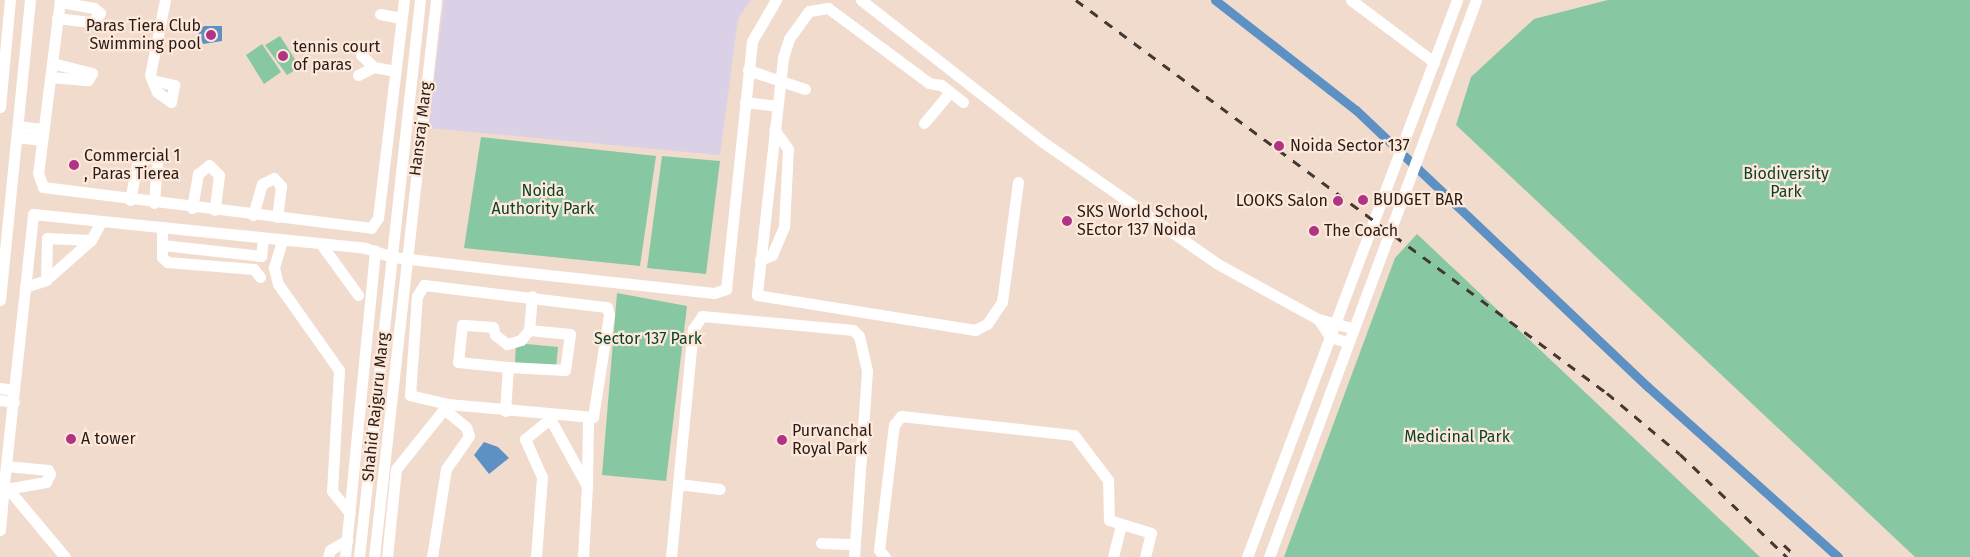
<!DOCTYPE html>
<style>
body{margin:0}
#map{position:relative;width:1970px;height:557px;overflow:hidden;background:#f1dbcd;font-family:"Fira Sans",sans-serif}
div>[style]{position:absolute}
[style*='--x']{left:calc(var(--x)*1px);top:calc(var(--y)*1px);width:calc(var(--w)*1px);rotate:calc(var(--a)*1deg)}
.commercial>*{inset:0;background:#dbd1e6}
.green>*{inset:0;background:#87c8a3}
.water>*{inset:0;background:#5d91c4}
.canal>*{height:9px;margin:-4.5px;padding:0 4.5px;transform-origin:4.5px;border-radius:4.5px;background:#5d91c4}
.minor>*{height:11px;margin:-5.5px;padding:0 5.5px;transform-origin:5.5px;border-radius:5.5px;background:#fff}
.rail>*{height:2.5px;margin-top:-1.25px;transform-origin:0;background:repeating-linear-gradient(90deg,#433932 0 9px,transparent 0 18px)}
.dots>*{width:14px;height:14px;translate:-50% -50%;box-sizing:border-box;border:2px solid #ffe8da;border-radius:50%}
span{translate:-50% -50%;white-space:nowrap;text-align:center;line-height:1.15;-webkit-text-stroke:4.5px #ffe8da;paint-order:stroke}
.poi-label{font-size:16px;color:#251d18}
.right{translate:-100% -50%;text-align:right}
.left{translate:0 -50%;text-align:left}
.street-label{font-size:16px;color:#251d18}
.park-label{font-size:16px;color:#08442a}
</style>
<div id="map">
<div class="commercial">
<div style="clip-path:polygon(444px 0,751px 0,738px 19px,720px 155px,428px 128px)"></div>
</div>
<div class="green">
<div style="clip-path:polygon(1608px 0,1970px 0,1970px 557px,1915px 557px,1456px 125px,1471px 77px,1534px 19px)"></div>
<div style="clip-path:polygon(280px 36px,300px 67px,287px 75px,265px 45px)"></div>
<div style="clip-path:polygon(262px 44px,281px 72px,264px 84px,246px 55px)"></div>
<div style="clip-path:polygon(481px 137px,656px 156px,640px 266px,464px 248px)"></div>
<div style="clip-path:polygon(662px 156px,720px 161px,706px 274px,647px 268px)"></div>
<div style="clip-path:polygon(1417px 234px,1760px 557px,1284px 557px,1395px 258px)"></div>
<div style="clip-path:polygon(617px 293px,687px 306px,666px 481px,602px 475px)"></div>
<div style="clip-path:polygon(516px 343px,558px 347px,556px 367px,515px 363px)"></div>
</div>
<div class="water">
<div style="clip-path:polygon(204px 26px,222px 26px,222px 41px,203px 44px,198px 31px)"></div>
<div style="clip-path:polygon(484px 442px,498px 447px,509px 458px,489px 474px,474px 455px)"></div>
</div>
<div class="canal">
<div style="--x:1215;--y:0;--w:179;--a:38"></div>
<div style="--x:1356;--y:110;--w:402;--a:43.5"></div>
<div style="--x:1648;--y:387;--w:255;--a:41.8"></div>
</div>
<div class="minor">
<div style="--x:60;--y:0;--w:174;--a:97.2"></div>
<div style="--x:38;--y:173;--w:15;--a:70"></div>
<div style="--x:43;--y:187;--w:331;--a:7.1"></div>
<div style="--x:371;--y:228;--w:12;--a:-55"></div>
<div style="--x:378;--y:218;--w:220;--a:-83.2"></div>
<div style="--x:861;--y:0;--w:227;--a:38"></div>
<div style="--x:1040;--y:140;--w:215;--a:34.9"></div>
<div style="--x:1216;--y:263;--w:116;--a:28.8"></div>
<div style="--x:1318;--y:319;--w:35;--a:15"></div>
<div style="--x:1351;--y:0;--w:104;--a:36.8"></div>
<div style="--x:380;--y:14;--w:21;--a:11"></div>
<div style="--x:57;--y:18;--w:35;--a:7"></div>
<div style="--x:92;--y:22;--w:12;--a:-48"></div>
<div style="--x:100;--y:13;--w:8;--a:-140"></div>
<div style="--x:94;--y:8;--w:35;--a:-170"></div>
<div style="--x:361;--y:55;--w:18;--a:43"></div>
<div style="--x:374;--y:67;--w:21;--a:11"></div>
<div style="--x:748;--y:70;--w:60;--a:18.4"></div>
<div style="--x:358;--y:75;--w:18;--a:-27"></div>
<div style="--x:50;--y:77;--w:38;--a:5"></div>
<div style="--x:88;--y:80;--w:8;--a:-60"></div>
<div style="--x:92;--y:73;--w:41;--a:-166"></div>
<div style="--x:152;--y:80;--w:23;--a:13"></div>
<div style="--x:174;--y:85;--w:17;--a:100"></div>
<div style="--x:171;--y:102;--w:17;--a:-144"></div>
<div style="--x:157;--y:92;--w:13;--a:-113"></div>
<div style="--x:152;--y:80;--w:5;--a:-112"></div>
<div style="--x:150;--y:75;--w:76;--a:-78.7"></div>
<div style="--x:745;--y:102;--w:32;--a:7"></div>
<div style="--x:963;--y:102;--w:28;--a:-142"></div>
<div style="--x:941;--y:85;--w:12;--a:-171"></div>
<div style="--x:929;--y:83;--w:126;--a:-143.4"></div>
<div style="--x:828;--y:8;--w:19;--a:171"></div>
<div style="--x:809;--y:11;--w:34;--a:126"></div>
<div style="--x:789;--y:39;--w:20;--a:108"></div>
<div style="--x:783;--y:58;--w:238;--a:96.3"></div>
<div style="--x:757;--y:295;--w:221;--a:9.1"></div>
<div style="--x:975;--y:330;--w:13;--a:-27"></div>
<div style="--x:987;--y:324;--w:27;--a:-56"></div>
<div style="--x:1002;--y:302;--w:121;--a:-82.4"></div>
<div style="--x:0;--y:107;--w:107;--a:-84.7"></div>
<div style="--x:924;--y:123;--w:40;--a:-50"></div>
<div style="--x:18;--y:126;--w:26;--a:7"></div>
<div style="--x:17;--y:137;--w:25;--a:7"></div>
<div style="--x:130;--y:200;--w:38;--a:-79"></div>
<div style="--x:137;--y:163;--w:17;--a:-25"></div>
<div style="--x:152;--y:156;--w:8;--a:50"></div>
<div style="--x:157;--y:162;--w:41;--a:94.2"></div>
<div style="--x:192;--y:208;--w:35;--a:-80"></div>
<div style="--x:198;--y:174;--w:14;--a:-39"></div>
<div style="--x:209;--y:165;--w:14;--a:45"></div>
<div style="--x:219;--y:175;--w:35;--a:97"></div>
<div style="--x:253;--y:215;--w:32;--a:-74"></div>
<div style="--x:262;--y:184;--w:13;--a:-27"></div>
<div style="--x:274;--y:178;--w:11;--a:49"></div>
<div style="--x:281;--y:186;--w:31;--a:97"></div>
<div style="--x:162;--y:229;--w:28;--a:90"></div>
<div style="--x:162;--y:257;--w:7;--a:45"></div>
<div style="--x:167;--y:262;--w:87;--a:4.6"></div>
<div style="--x:254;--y:269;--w:10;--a:53"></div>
<div style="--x:282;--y:241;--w:28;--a:107"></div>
<div style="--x:274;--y:268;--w:16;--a:76"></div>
<div style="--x:278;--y:284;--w:105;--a:54.7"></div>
<div style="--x:339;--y:370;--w:121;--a:93.3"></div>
<div style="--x:332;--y:491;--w:28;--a:51"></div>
<div style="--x:321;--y:244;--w:63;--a:54"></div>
<div style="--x:162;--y:245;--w:100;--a:6.3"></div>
<div style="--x:261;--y:256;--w:17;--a:-83"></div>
<div style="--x:760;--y:260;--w:13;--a:-23"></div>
<div style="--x:772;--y:255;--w:30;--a:-67"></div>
<div style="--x:784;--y:227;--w:78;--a:-87.1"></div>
<div style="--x:788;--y:149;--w:24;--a:-125"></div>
<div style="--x:46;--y:280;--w:42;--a:-88.6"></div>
<div style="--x:47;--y:238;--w:44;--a:2.6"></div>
<div style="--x:424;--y:285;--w:184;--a:6.9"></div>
<div style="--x:607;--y:307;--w:8;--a:76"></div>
<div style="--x:609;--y:315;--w:103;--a:98.9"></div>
<div style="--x:593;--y:417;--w:146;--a:-174.9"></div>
<div style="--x:448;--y:404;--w:39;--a:-167"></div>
<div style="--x:410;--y:395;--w:99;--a:-86"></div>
<div style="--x:417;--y:296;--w:13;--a:-58"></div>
<div style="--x:25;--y:287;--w:22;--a:-18"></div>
<div style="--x:46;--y:280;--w:60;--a:-41.6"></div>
<div style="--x:91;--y:240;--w:21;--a:-61"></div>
<div style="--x:0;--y:300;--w:301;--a:-84.3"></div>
<div style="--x:1318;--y:319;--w:22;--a:56"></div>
<div style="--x:1330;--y:337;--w:18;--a:16"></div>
<div style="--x:529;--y:330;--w:34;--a:-85"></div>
<div style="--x:0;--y:388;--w:14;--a:8"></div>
<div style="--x:14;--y:390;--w:95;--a:96.1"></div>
<div style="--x:4;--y:484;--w:95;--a:50.1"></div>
<div style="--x:14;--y:390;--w:177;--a:-83.8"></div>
<div style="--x:33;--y:214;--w:334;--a:5.8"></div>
<div style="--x:365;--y:248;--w:29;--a:18"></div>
<div style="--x:393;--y:257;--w:129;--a:6.7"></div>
<div style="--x:521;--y:272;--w:194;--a:6.2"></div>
<div style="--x:714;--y:293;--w:13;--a:-18"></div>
<div style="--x:726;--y:289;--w:249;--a:-84"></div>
<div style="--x:752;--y:41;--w:48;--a:-59.7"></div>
<div style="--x:0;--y:400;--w:14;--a:8"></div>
<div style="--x:505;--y:411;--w:44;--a:-86.1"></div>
<div style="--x:508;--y:367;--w:57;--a:3"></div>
<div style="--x:565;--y:370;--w:36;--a:-82"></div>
<div style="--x:570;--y:334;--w:41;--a:-174.4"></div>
<div style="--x:529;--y:330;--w:13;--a:129"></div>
<div style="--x:521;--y:340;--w:15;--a:164"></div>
<div style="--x:507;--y:344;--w:15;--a:-143"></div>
<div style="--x:495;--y:335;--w:8;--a:-104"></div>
<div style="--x:493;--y:327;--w:31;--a:-176"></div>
<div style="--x:462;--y:325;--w:37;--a:96"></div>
<div style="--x:458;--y:362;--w:50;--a:5.7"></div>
<div style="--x:548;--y:415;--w:81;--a:61.2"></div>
<div style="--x:587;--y:486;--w:71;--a:93.2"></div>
<div style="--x:6;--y:466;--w:42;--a:5.4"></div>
<div style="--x:48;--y:470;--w:4;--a:63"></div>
<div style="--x:50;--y:474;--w:9;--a:117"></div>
<div style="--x:46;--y:482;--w:39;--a:170"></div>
<div style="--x:587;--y:483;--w:63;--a:-89.1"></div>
<div style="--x:678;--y:484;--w:42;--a:6.8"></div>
<div style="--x:0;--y:530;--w:46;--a:-85"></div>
<div style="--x:821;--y:543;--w:34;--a:2"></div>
<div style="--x:328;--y:557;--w:7;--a:-74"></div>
<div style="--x:330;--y:550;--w:20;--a:-30"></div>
<div style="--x:345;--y:557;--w:308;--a:-84.4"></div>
<div style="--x:359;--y:557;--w:560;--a:-83.75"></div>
<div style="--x:374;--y:557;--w:560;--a:-83.65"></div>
<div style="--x:387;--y:557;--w:88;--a:-84.2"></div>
<div style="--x:396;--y:469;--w:83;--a:-51.3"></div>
<div style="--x:432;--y:557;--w:89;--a:-81"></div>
<div style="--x:446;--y:469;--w:40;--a:-55.1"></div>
<div style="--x:469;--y:436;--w:9;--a:-108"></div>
<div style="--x:466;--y:427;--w:28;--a:-141"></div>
<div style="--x:536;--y:557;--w:80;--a:-85.7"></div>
<div style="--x:542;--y:477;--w:42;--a:-114.1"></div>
<div style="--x:525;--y:439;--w:32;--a:-39"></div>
<div style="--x:671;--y:557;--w:229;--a:-84.5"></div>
<div style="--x:693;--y:329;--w:16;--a:-55"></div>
<div style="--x:702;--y:316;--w:152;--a:5.3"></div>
<div style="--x:853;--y:330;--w:8;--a:45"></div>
<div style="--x:859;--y:336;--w:36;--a:77"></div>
<div style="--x:867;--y:371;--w:186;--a:94"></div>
<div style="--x:885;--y:557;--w:9;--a:-131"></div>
<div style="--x:879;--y:550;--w:126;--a:-83.2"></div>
<div style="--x:894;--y:425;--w:11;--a:-52"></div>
<div style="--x:901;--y:416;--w:174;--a:6.3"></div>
<div style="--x:1074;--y:435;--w:56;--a:52.9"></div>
<div style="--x:1108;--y:480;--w:40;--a:88.6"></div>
<div style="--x:1109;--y:520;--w:44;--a:17.2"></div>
<div style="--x:1151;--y:533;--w:25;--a:104"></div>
<div style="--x:1113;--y:557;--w:33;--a:-76"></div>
<div style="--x:1247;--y:557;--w:595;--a:-69.34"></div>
<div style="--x:1269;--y:557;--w:594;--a:-69.61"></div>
</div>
<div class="rail">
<div style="--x:1076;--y:0;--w:661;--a:36.51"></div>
<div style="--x:1607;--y:393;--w:95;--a:39.9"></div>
<div style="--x:1680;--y:454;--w:149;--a:43.9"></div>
<div style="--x:1784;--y:545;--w:18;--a:43"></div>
</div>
<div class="dots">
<div style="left:211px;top:35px;background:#b13484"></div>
<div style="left:283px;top:56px;background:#b13484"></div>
<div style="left:1279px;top:146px;background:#b13484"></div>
<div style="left:74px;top:165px;background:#b13484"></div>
<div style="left:1363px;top:200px;background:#b13484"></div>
<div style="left:1338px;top:201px;background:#b13484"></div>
<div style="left:1067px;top:221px;background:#b13484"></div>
<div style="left:1314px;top:231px;background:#b13484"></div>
<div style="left:71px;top:439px;background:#b13484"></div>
<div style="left:782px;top:440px;background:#b13484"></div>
</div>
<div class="poi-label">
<span class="right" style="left:201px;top:35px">Paras Tiera Club<br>Swimming pool</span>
<span class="left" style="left:293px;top:56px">tennis court<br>of paras</span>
<span class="left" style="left:1290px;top:146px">Noida Sector 137</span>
<span class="left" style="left:84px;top:165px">Commercial 1<br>, Paras Tierea</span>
<span class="left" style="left:1373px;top:200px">BUDGET BAR</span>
<span class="right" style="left:1328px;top:201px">LOOKS Salon</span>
<span class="left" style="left:1077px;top:221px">SKS World School,<br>SEctor 137 Noida</span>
<span class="left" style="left:1324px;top:231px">The Coach</span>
<span class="left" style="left:792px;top:440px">Purvanchal<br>Royal Park</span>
<span class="left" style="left:81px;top:439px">A tower</span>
</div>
<div class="street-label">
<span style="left:421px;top:129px;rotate:-83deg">Hansraj Marg</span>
<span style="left:376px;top:407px;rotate:-84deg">Shahid Rajguru Marg</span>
</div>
<div class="park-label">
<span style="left:1786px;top:183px">Biodiversity<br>Park</span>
<span style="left:543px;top:200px">Noida<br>Authority Park</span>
<span style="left:648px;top:339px">Sector 137 Park</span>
<span style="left:1457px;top:437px">Medicinal Park</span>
</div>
</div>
